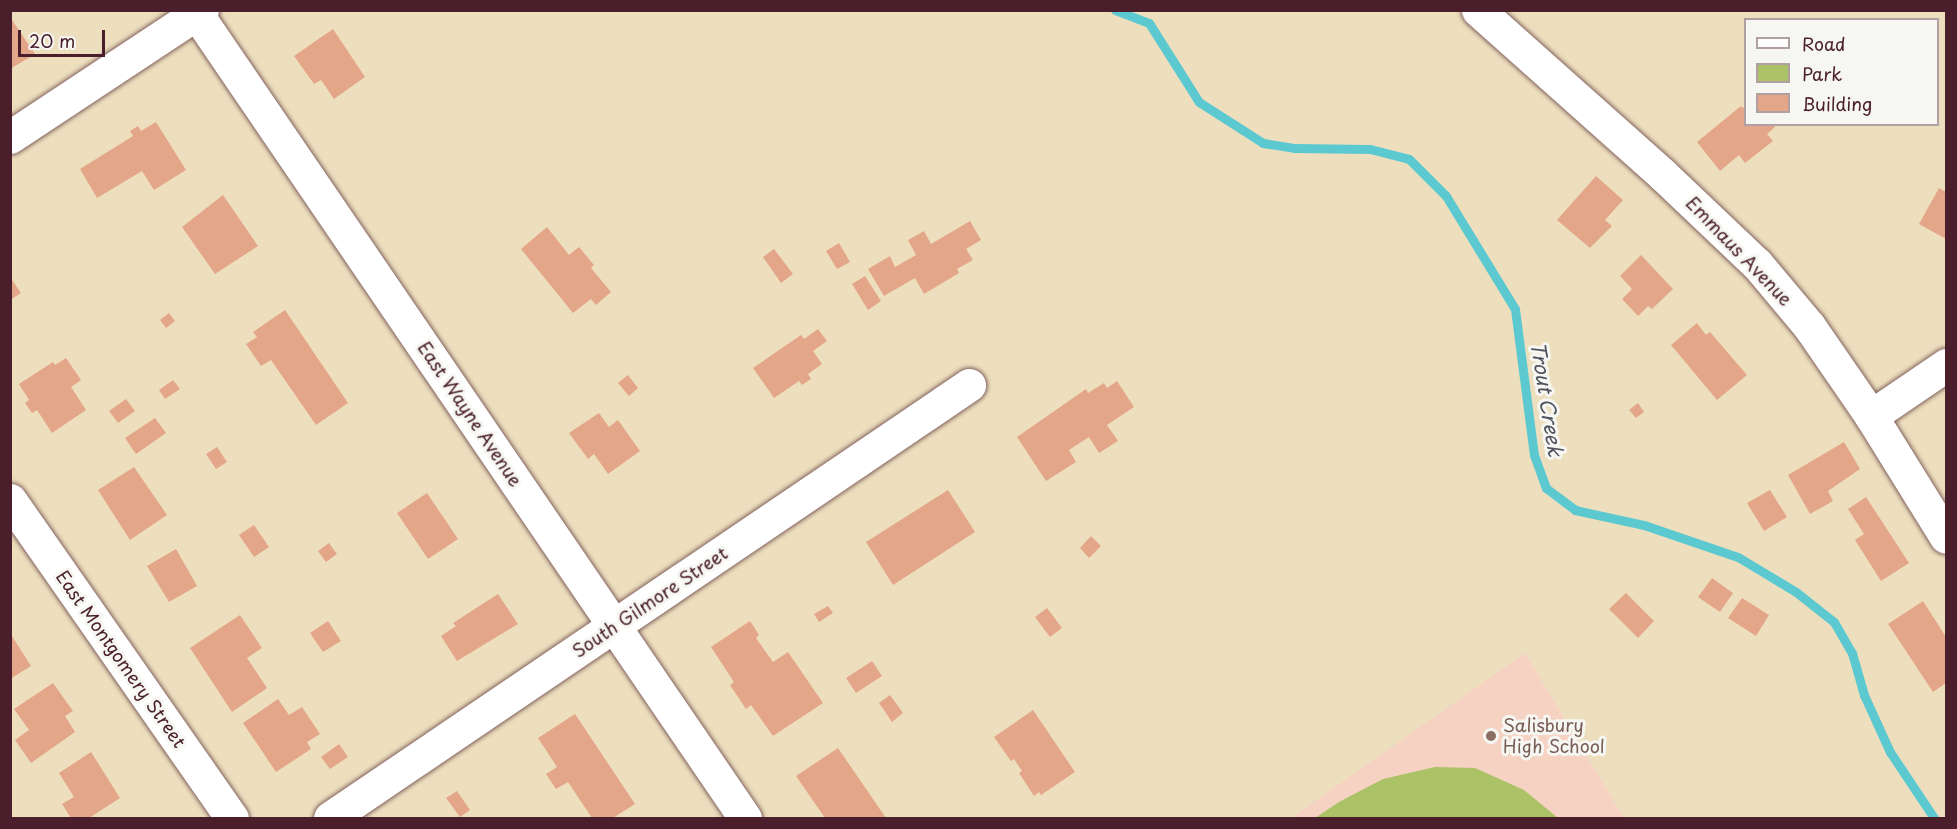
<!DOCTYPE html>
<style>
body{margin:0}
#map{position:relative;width:1957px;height:829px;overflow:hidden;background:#eddfbe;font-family:"Playpen Sans",sans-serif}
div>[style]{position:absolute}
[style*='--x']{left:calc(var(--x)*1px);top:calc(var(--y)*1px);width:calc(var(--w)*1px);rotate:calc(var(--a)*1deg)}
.built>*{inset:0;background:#f6d2c3}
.green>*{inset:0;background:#acc267}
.stream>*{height:9px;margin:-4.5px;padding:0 4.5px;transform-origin:4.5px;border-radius:4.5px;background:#5cc9d1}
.building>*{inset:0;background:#e4a688}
.roads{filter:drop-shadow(0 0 2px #83625e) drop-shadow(0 0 2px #83625e)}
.minor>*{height:33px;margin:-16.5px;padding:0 16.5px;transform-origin:16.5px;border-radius:16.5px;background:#fff}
.secondary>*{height:33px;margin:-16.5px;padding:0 16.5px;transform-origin:16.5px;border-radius:16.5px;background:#fff}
.dots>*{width:16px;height:16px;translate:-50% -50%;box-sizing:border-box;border:3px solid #f6f6f2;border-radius:50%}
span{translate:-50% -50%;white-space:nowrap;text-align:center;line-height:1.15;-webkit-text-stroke:6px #f6f6f2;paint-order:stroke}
.street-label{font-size:18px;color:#4a1f2b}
.education-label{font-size:18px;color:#785e54}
.left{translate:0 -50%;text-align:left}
.water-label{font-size:20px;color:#4f525d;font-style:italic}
.frame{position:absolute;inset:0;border:12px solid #4a1f2b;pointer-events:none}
.legend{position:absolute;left:1744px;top:18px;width:195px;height:108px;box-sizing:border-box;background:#f6f6f2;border:2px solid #b1a0a2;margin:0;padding:8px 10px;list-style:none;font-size:18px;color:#4a1f2b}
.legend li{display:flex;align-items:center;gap:12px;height:30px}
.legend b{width:30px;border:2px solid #b1a0a2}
.scale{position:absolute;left:18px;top:30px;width:87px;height:27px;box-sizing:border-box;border:3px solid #4a1f2b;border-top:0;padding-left:8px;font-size:18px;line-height:21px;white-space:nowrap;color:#4a1f2b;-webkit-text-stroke:4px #f6f6f2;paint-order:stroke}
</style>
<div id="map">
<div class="built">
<div style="clip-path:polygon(1525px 653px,1624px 818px,1291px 818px)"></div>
</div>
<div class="green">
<div style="clip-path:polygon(1435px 767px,1475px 768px,1524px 790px,1558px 818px,1315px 818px,1339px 802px,1383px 779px)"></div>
</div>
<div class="stream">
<div style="--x:1115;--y:10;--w:36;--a:21"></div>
<div style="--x:1149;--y:23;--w:93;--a:57.7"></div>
<div style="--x:1199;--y:102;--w:76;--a:32.6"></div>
<div style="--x:1263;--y:143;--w:31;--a:9"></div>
<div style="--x:1294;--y:148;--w:76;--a:0.8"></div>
<div style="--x:1370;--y:149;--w:40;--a:14.4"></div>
<div style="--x:1409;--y:159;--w:52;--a:45"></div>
<div style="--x:1446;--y:196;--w:132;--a:58.6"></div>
<div style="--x:1515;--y:309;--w:147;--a:82.6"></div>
<div style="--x:1534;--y:455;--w:35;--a:70"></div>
<div style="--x:1546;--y:488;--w:36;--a:37"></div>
<div style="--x:1575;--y:510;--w:71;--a:12.3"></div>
<div style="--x:1644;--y:525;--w:99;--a:18.8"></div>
<div style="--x:1738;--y:557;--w:68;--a:31.1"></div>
<div style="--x:1796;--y:592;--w:48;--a:38.3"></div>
<div style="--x:1834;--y:622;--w:36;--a:60"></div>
<div style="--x:1852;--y:653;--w:44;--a:74.1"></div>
<div style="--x:1864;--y:695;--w:63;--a:65.5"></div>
<div style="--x:1890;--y:752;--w:79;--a:56.3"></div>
</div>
<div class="building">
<div style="clip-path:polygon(10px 17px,35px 54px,10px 69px)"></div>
<div style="clip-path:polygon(333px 29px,365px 77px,334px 99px,321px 80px,314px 84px,294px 56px)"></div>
<div style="clip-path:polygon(1741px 106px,1743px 108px,1746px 106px,1746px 124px,1773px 124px,1775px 127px,1767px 134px,1773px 141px,1745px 163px,1739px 155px,1720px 171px,1697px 142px)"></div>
<div style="clip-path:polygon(156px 122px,186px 170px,154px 190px,142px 171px,97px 198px,80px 169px,133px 136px,130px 131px,138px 126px,141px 131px)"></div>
<div style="clip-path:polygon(1596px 176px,1623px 200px,1605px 220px,1612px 226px,1590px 248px,1557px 220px)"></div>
<div style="clip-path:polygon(1939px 188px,1946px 192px,1946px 239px,1919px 224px)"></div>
<div style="clip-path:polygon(223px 195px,258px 246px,215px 274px,182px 227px)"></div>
<div style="clip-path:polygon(970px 221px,981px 240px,966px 249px,973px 260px,957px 269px,959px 273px,924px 294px,915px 278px,884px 296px,868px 269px,890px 256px,895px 267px,916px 255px,908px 240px,924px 231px,931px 244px)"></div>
<div style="clip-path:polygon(547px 227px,569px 255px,579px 247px,594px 265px,591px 268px,611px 292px,596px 305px,591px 299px,573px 313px,521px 249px)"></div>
<div style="clip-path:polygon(839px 243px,850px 262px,837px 269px,826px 251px)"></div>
<div style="clip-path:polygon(774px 249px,793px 274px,781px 283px,763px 257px)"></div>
<div style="clip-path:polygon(1641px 255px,1673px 289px,1652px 309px,1648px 306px,1638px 316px,1622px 299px,1632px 289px,1620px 276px)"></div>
<div style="clip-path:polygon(865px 276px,881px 301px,868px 310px,852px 284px)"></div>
<div style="clip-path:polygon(10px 277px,21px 293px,10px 300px)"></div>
<div style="clip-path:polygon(285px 310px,348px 403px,316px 425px,271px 360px,261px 366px,246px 344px,257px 337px,253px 332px)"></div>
<div style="clip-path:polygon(169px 313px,175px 321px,166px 328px,160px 320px)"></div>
<div style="clip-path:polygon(1697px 323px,1706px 335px,1710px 332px,1747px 375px,1717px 400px,1671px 345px)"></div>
<div style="clip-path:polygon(818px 329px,827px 341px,813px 351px,822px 364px,808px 374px,811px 379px,802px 385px,799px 381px,774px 398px,753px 368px,801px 335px,804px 339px)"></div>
<div style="clip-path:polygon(66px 358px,81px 380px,71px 387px,86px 410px,52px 433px,37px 410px,32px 413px,25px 403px,29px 400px,19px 384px,53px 362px,55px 365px)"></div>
<div style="clip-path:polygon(628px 375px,638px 388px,629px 396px,618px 383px)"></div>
<div style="clip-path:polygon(173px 380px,180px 389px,165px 399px,159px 390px)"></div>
<div style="clip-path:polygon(1117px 381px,1134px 407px,1107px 425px,1118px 441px,1099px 453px,1089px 437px,1069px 450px,1076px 462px,1046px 481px,1017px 437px,1086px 389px,1088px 393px,1104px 383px,1107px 388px)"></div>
<div style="clip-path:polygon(126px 399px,135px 411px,118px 423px,109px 411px)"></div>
<div style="clip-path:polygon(1638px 403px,1644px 412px,1636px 418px,1629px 410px)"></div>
<div style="clip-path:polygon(599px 413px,609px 427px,618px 420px,640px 451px,608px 474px,594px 454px,588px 459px,569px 433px)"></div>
<div style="clip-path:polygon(155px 418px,166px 433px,136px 454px,125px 438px)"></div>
<div style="clip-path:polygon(1844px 442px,1860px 469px,1828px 491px,1833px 501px,1810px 514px,1788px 475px)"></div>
<div style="clip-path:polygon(217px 447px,227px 462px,216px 469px,206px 454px)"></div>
<div style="clip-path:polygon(134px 467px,167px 515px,130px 540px,98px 490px)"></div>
<div style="clip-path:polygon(948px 490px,975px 532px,893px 585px,866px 542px)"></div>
<div style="clip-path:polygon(1770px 490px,1787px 517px,1764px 531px,1747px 503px)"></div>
<div style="clip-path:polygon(427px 493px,458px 539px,428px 559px,397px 513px)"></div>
<div style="clip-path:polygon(1866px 497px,1909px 563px,1881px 581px,1855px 540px,1864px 534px,1848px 509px)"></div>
<div style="clip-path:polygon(254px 525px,269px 547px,254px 557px,239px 535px)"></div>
<div style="clip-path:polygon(1091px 536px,1101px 546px,1089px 558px,1080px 548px)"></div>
<div style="clip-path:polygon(329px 543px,337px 554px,326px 562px,318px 551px)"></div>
<div style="clip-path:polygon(176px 549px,197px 586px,169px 602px,147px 566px)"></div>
<div style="clip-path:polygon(1712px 578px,1733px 593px,1720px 612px,1698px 597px)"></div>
<div style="clip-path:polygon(1626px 593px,1654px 621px,1638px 638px,1609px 609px)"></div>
<div style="clip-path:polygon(498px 594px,518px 624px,457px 661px,441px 636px,456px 626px,453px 623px)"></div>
<div style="clip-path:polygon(1742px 598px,1769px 615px,1756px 636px,1728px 618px)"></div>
<div style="clip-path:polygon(1923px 601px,1946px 637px,1946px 683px,1933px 692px,1888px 624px)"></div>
<div style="clip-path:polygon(828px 606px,833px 613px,819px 622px,814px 614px)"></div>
<div style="clip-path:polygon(1047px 608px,1062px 628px,1050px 637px,1035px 617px)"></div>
<div style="clip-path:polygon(240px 615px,262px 648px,247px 658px,267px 688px,232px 712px,190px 648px)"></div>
<div style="clip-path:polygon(328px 621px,341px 641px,323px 652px,310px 633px)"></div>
<div style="clip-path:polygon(750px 621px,759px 635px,756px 638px,773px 662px,788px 652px,823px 703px,773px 736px,751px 705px,746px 709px,730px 685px,734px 682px,711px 647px)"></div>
<div style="clip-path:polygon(10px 633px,31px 666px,10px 679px)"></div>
<div style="clip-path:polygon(872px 661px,882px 676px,856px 693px,846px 678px)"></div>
<div style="clip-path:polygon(53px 683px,73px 711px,65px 716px,75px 732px,31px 763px,15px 740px,29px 730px,14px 709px)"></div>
<div style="clip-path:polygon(890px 695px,903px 713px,892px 722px,879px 703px)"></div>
<div style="clip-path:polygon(278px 699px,289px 715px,302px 707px,320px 734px,307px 742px,311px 749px,276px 772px,243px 723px)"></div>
<div style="clip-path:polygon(1033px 710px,1075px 772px,1041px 795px,1039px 792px,1034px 796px,1019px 773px,1022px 771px,1014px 759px,1011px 761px,994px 737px)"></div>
<div style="clip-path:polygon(575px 714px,635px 804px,613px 818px,592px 818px,568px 782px,556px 789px,546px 774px,557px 767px,538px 738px)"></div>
<div style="clip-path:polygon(339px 744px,348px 757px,330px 769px,321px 757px)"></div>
<div style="clip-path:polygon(838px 748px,886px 818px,825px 818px,796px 776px)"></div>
<div style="clip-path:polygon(91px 752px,120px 798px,89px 818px,71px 818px,62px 804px,74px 797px,59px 773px)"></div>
<div style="clip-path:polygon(457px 791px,470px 810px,460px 817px,446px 798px)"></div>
</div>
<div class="roads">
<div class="minor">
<div style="--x:194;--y:10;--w:978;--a:55.71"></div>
<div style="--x:10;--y:137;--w:230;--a:-33.5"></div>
<div style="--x:1871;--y:416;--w:91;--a:-34.2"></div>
<div style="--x:10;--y:500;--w:388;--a:55.1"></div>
<div style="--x:330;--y:818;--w:772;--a:-34.12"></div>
</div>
<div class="secondary">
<div style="--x:1478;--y:10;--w:246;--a:41.7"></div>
<div style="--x:1662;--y:174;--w:131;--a:43.5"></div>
<div style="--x:1757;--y:264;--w:81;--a:50"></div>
<div style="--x:1809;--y:326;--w:109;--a:55.4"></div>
<div style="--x:1871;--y:416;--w:142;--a:58.2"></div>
</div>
</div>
<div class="dots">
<div style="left:1491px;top:736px;background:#8d6e63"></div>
</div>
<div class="street-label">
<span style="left:1739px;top:251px;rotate:46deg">Emmaus Avenue</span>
<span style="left:470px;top:414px;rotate:56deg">East Wayne Avenue</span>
<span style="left:650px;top:602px;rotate:-34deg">South Gilmore Street</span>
<span style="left:121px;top:659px;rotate:55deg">East Montgomery Street</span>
</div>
<div class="education-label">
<span class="left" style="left:1503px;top:736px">Salisbury<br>High School</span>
</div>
<div class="water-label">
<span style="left:1547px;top:399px;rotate:81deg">Trout Creek</span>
</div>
<div class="frame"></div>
<ul class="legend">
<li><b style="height:8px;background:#fff"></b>Road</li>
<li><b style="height:16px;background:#acc267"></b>Park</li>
<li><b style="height:16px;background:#e4a688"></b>Building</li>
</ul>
<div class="scale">20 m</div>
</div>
